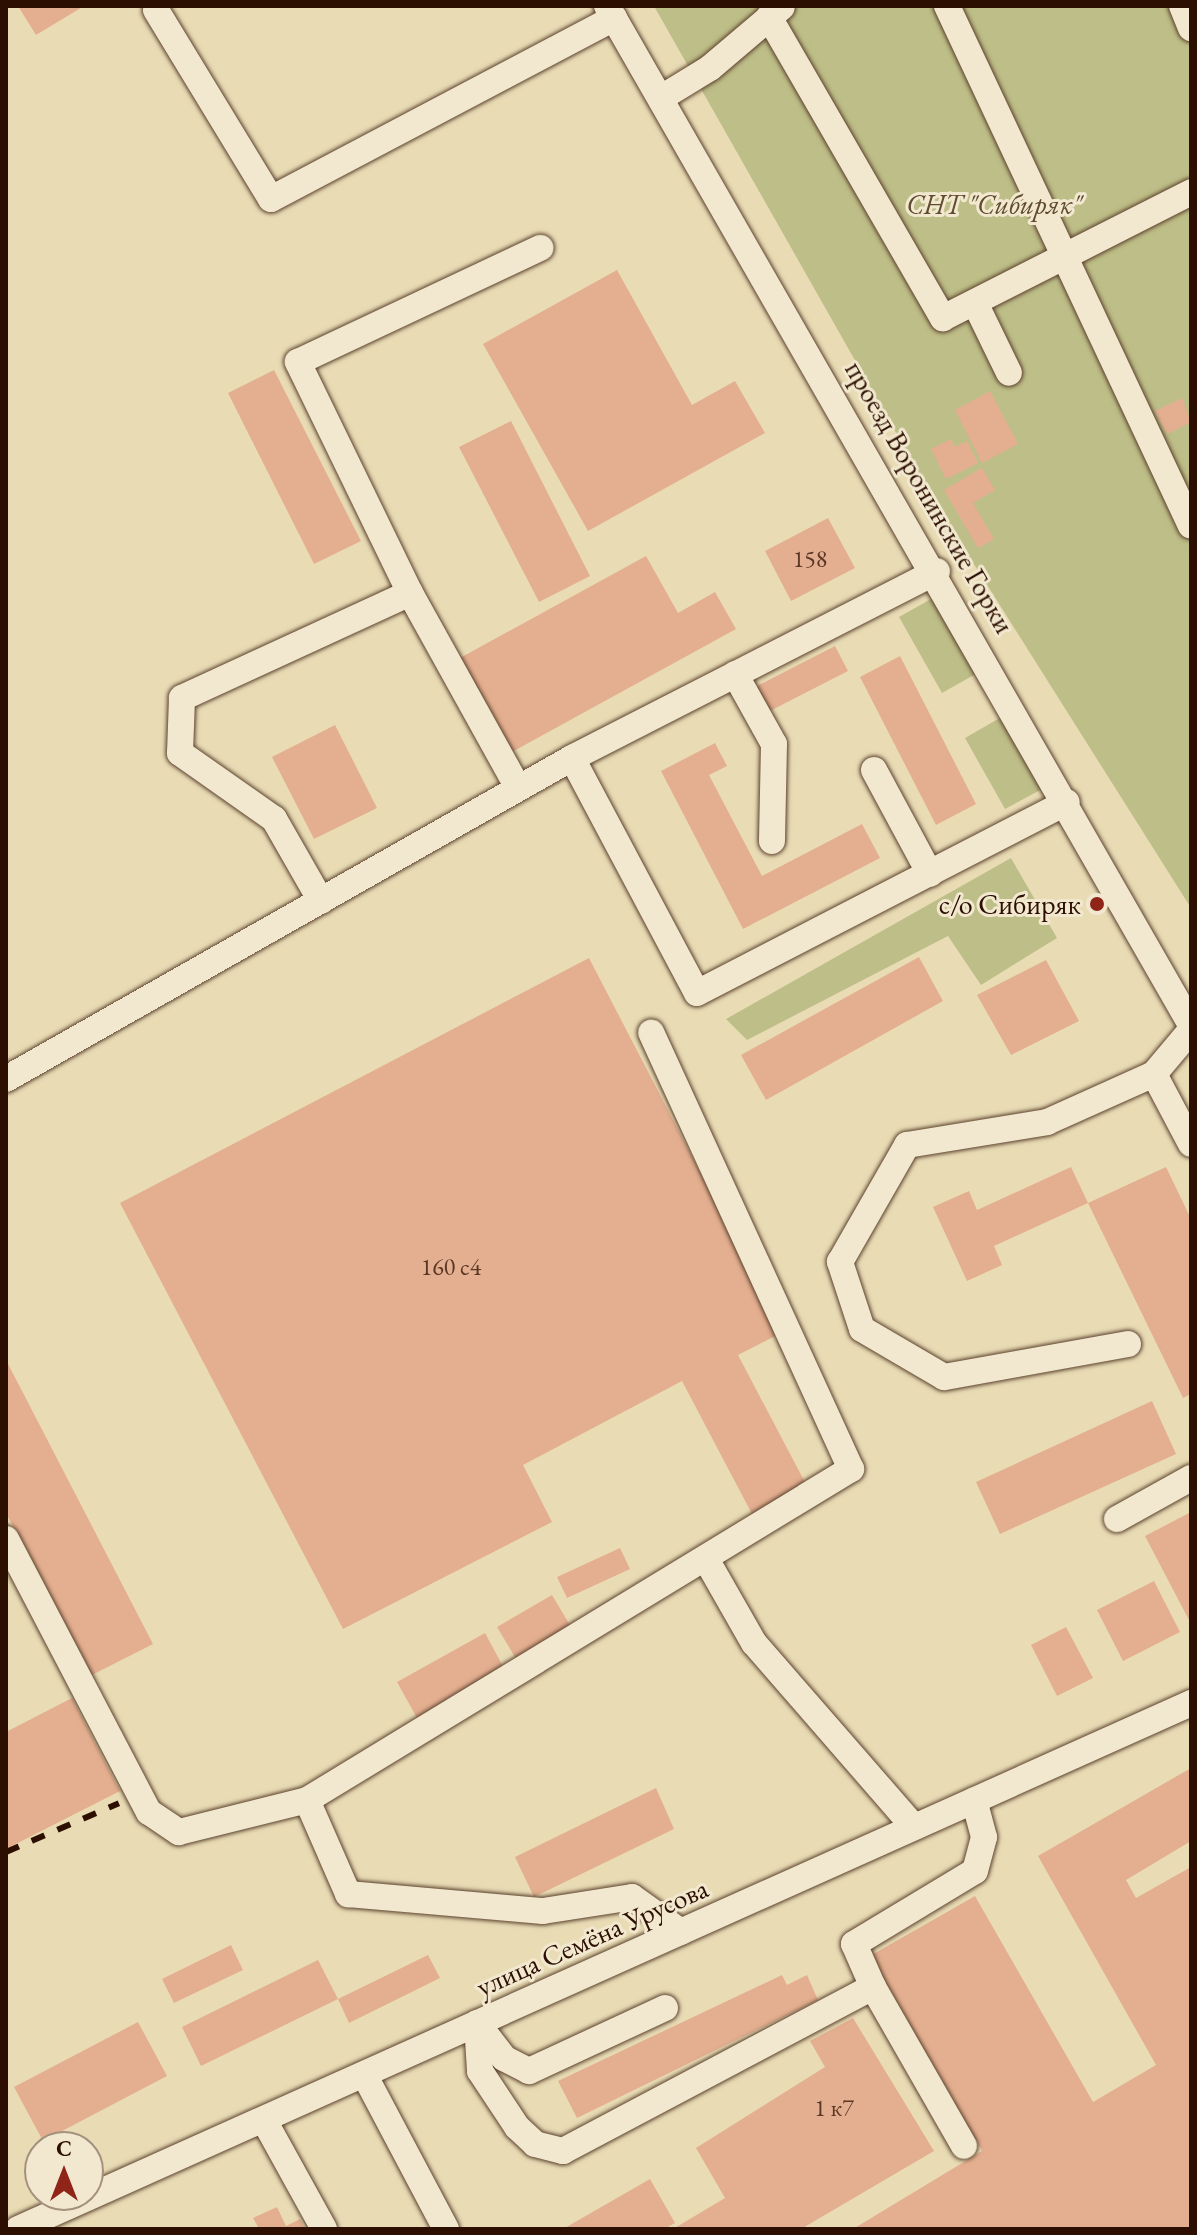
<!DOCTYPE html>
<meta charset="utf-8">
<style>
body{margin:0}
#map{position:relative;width:1197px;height:2235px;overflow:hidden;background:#e9dcb5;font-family:"EB Garamond",serif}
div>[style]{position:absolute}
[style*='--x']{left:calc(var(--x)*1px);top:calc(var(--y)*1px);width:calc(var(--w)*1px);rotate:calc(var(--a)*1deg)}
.green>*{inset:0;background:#bebe88}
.building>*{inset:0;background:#e4af90}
.roads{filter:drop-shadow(0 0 2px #5c422e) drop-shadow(0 0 2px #5c422e)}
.minor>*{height:26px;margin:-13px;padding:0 13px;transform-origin:13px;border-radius:13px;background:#f1e8cf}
.rail>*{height:6px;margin-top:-3px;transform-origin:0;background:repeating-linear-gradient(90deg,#2d0f01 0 14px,transparent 0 28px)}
.dots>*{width:22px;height:22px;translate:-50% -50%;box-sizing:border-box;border:4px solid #f1e8cf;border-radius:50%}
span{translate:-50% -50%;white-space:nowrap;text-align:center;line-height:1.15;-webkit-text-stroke:6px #f1e8cf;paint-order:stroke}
.number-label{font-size:24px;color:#5b3725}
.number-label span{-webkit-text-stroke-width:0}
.park-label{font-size:28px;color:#604c30;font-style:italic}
.street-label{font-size:28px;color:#2d0f01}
.poi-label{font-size:28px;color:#2d0f01}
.right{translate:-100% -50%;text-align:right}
.frame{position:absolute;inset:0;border:8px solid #2d0f01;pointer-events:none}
.north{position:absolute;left:24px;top:2131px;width:80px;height:80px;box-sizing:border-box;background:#f1e8cf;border:2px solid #a3917d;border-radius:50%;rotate:0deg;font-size:22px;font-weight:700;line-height:32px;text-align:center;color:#2d0f01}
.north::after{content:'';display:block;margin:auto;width:28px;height:36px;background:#8f2418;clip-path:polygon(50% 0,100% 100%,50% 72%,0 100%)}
</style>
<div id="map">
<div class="green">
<div style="clip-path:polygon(654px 6px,1191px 6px,1191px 908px,941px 512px)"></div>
<div style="clip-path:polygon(938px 595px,981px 671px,942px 693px,899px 617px)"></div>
<div style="clip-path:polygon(1005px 715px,1046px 787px,1005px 809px,965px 738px)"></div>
<div style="clip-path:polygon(1011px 858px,1057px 938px,981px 985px,948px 936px,747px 1040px,726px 1019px)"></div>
</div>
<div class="building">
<div style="clip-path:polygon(18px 6px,84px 6px,36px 35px)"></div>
<div style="clip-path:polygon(617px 270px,692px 405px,735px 381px,765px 433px,588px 531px,483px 344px)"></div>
<div style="clip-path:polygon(274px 370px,361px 541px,314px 564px,228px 393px)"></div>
<div style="clip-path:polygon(990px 391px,1018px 444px,982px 463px,955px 410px)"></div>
<div style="clip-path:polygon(1182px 398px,1191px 422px,1167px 434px,1155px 411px)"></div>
<div style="clip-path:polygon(511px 421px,590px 576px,539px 602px,459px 447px)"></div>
<div style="clip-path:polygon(951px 439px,955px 447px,967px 441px,978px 463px,946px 479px,931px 449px)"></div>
<div style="clip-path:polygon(982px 468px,995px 490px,973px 503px,994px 539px,978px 548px,944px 490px)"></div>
<div style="clip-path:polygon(828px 518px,855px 568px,791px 601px,765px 551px)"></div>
<div style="clip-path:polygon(646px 556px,678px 613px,715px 592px,736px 629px,512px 752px,460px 658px)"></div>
<div style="clip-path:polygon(835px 646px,848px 671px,766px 713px,753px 688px)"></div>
<div style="clip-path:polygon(900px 656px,976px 804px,936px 825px,860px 677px)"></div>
<div style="clip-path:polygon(335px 725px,377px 808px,314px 839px,272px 757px)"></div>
<div style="clip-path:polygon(715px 743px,727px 766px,709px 775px,762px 876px,862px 824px,880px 858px,743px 929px,661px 771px)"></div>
<div style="clip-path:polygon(919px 957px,943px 1001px,766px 1100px,741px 1055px)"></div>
<div style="clip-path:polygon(589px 958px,783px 1332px,738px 1355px,808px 1488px,752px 1514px,682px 1381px,523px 1465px,552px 1522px,343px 1629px,120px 1203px)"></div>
<div style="clip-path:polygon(1046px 960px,1079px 1021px,1011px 1055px,977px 995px)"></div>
<div style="clip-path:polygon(1071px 1167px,1088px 1203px,1166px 1167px,1191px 1219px,1191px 1394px,1183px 1398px,1088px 1203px,994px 1246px,1002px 1265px,967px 1281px,933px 1207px,969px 1191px,977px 1210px)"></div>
<div style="clip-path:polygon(6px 1360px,153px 1644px,90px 1676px,6px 1513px)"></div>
<div style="clip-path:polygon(1152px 1401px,1176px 1454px,1000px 1534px,976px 1482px)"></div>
<div style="clip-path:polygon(1191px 1512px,1191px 1624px,1145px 1536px)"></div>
<div style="clip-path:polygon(620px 1548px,630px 1569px,567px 1598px,557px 1577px)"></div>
<div style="clip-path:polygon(1154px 1581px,1180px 1632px,1123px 1661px,1097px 1610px)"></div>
<div style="clip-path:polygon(552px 1595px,574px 1632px,519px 1664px,497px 1627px)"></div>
<div style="clip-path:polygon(1066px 1627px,1093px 1678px,1057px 1696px,1031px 1645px)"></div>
<div style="clip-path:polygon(485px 1633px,505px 1670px,417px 1718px,397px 1682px)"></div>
<div style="clip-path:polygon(72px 1698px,120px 1791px,6px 1849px,6px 1732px)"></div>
<div style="clip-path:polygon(1191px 1768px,1191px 1841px,1126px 1880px,1136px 1898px,1191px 1867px,1191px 2229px,853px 2229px,982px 2151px,870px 1956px,975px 1896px,1093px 2102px,1156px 2065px,1038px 1856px)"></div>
<div style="clip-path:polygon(656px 1788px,674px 1829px,534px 1897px,515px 1857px)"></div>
<div style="clip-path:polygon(231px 1945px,243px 1970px,174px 2003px,162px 1979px)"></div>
<div style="clip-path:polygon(428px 1955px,440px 1978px,349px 2023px,338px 1999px,201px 2066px,182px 2027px,318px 1960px,338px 1999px)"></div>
<div style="clip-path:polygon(782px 1975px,787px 1985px,807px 1975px,818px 2000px,577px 2118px,558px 2081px)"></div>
<div style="clip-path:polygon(853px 2018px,934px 2151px,801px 2229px,673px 2229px,725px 2198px,696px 2148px,825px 2067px,810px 2041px)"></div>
<div style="clip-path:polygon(138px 2022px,167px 2076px,43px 2141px,14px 2087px)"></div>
<div style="clip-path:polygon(650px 2179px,675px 2223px,664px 2229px,563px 2229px)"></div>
<div style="clip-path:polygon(277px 2207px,286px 2226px,300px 2219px,305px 2229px,259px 2229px,253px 2218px)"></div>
</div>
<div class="roads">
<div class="minor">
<div style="--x:607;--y:6;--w:1174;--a:60.18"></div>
<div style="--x:947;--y:6;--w:574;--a:64.86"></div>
<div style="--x:1182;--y:6;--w:24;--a:68"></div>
<div style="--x:156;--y:10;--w:221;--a:58.7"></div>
<div style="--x:271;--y:199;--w:388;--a:-27.8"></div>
<div style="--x:769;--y:17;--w:348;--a:60"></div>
<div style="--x:943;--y:318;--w:278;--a:-26.9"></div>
<div style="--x:661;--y:98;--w:57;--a:-31.5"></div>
<div style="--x:710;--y:68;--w:94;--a:-40.3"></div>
<div style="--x:977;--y:307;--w:73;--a:64.1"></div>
<div style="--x:410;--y:593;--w:257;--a:-115.9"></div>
<div style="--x:298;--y:362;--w:268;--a:-25.2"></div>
<div style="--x:735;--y:674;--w:80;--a:60.9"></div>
<div style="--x:774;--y:744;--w:97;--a:91.2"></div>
<div style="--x:572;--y:758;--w:266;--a:62"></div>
<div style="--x:697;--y:993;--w:416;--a:-27.3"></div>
<div style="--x:874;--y:770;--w:118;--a:61.7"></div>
<div style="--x:321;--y:901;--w:95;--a:-119.8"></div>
<div style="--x:274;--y:819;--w:115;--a:-144.9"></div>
<div style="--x:180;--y:753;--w:55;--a:-87.9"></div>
<div style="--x:182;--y:698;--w:251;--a:-24.7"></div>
<div style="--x:410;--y:593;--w:223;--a:61"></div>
<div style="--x:1154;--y:1074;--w:79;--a:62.1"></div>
<div style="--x:6;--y:1079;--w:651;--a:-29.56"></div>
<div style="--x:572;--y:758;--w:410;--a:-27.1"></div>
<div style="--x:1128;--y:1344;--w:187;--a:169.8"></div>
<div style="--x:944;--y:1377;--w:95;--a:-149.7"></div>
<div style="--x:862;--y:1329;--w:71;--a:-108.2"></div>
<div style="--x:840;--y:1262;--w:135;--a:-60.2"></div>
<div style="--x:907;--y:1145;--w:142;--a:-9.3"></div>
<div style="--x:1047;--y:1122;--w:117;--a:-24.2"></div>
<div style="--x:1154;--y:1074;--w:57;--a:-49.9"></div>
<div style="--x:1117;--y:1519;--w:85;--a:-29"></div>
<div style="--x:6;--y:1539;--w:308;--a:62.4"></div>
<div style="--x:149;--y:1812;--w:36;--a:34"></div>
<div style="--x:179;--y:1832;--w:132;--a:-14"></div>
<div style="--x:307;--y:1800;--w:637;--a:-31.32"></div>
<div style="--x:851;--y:1469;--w:480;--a:-114.6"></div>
<div style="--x:706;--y:1559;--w:97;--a:60.3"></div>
<div style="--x:754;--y:1643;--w:244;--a:49"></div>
<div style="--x:307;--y:1800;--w:103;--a:66.4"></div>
<div style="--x:348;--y:1894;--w:196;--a:5"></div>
<div style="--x:543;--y:1911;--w:90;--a:-8.9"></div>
<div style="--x:632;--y:1897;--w:60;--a:35.5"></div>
<div style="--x:873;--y:1987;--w:183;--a:60.2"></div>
<div style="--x:665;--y:2008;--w:150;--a:155.1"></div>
<div style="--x:529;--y:2071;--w:28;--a:-153"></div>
<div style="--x:504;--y:2058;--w:44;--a:-127.6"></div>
<div style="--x:477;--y:2023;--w:48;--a:86.4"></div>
<div style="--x:480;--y:2071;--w:67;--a:56.5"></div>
<div style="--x:517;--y:2127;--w:25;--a:43"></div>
<div style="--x:535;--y:2144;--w:29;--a:14"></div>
<div style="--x:563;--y:2151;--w:351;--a:-27.9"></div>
<div style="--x:873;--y:1987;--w:47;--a:-113.8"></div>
<div style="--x:854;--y:1944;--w:141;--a:-31.1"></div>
<div style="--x:975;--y:1871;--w:35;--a:-75"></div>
<div style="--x:984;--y:1837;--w:38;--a:-105"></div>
<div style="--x:365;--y:2076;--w:173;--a:62.1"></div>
<div style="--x:265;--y:2122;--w:122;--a:61.1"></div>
<div style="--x:18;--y:2229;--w:1286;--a:-24.15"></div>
</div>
</div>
<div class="rail">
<div style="--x:6;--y:1852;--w:123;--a:-23.4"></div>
</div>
<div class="dots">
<div style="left:1097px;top:904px;background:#8f2418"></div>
</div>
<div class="number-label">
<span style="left:810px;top:559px">158</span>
<span style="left:451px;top:1267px">160 с4</span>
<span style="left:834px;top:2108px">1 к7</span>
</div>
<div class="park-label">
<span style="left:994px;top:204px">СНТ "Сибиряк"</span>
</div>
<div class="street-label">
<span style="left:930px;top:497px;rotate:60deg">проезд Воронинские Горки</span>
<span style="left:592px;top:1937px;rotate:-24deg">улица Семёна Урусова</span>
</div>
<div class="poi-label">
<span class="right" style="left:1081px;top:904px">с/о Сибиряк</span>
</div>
<div class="frame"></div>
<div class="north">С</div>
</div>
